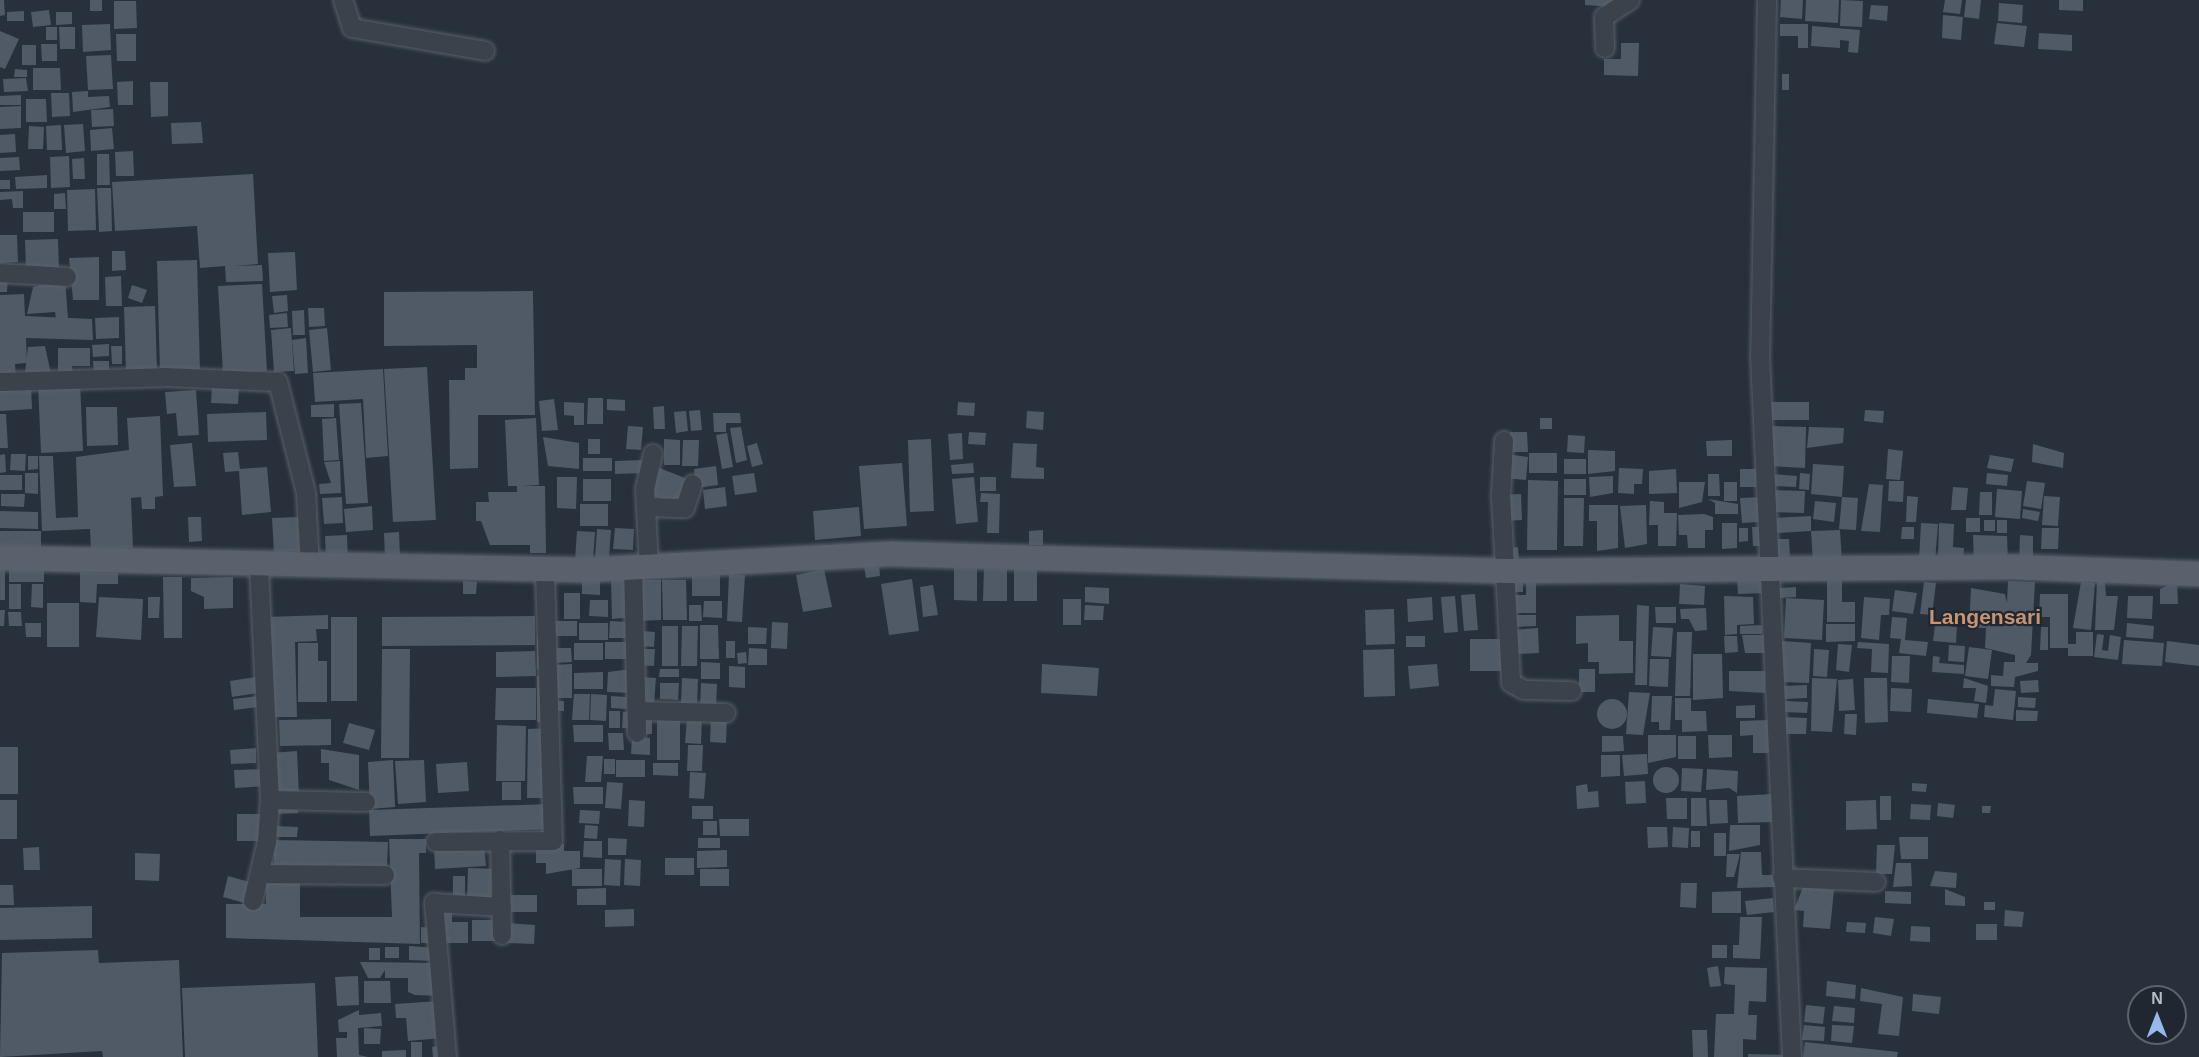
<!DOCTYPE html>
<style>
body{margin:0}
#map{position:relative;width:2199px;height:1057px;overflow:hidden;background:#27303b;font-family:Arial,sans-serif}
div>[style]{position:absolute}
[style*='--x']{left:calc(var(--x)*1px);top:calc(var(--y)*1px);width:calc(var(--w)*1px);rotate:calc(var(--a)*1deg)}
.building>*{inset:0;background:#505a67}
.round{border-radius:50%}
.roads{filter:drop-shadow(0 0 2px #59606a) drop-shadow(0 0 2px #59606a)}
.minor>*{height:18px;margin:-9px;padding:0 9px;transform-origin:9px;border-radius:9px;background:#3b424c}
.major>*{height:24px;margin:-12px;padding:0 12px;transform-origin:12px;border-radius:12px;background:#59616c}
span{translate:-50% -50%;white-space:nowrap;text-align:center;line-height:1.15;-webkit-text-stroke:4.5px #202731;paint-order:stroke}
.quarter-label{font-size:21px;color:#c99570;font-weight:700}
.north{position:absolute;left:2127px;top:985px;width:60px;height:60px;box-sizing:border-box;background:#202731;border:2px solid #5c636d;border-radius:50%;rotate:0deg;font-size:16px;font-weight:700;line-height:24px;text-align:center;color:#b6bdc7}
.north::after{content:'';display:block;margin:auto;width:21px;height:27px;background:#96b9ec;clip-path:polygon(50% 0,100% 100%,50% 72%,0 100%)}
</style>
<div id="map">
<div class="building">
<div style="clip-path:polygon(0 0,4px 0,5px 15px,0 16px)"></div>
<div style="clip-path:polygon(90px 0,102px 0,102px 11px,90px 11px)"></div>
<div style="clip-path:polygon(1585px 0,1616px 0,1616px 7px,1585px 5px)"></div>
<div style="clip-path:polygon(1781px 0,1803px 0,1802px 19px,1780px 17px)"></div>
<div style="clip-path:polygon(1806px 0,1839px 0,1838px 23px,1805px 21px)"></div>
<div style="clip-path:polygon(1841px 0,1863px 1px,1862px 27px,1840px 26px)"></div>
<div style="clip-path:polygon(1945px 0,1962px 0,1960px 14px,1943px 12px)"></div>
<div style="clip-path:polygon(1966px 0,1981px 0,1979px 19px,1964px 17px)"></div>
<div style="clip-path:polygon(2059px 0,2083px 0,2083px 11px,2059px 10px)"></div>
<div style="clip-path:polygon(114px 1px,136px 1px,137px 28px,114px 29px)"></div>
<div style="clip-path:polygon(1999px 3px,2023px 5px,2022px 23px,1998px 21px)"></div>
<div style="clip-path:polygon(1871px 5px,1888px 6px,1887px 21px,1869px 19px)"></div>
<div style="clip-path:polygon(49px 10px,51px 25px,33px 27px,31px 12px)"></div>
<div style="clip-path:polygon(24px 11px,24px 21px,7px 21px,7px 12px)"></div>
<div style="clip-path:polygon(56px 12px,72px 12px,72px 24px,56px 25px)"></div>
<div style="clip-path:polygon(1943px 15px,1963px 17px,1961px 40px,1942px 38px)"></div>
<div style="clip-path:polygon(1997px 23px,2027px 26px,2024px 47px,1994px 44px)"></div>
<div style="clip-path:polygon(110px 24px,111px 50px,83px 52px,82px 25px)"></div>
<div style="clip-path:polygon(1780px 24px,1808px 24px,1808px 48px,1798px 48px,1798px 36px,1780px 36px)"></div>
<div style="clip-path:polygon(1812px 26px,1860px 30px,1858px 53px,1848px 52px,1849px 41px,1840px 40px,1840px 48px,1811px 46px)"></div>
<div style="clip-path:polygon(46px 27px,57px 27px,57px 40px,46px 40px)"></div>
<div style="clip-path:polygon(59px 27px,75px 27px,75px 49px,60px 49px)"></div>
<div style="clip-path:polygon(0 31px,19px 39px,5px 69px,0 67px)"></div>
<div style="clip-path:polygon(2039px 33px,2072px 35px,2072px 51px,2038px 49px)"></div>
<div style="clip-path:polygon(116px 34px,136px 34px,136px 61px,117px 61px)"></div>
<div style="clip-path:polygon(1621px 43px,1639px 43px,1638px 76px,1604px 75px,1604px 59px,1621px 59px)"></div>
<div style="clip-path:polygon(41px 44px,57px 44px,57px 61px,42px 61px)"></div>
<div style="clip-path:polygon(22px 45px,36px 45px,36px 65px,22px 65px)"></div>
<div style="clip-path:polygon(111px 55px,113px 89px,88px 90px,86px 56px)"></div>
<div style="clip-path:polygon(33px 68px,60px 68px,61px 90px,33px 90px)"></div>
<div style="clip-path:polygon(15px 69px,27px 70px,27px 77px,14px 77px)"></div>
<div style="clip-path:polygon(1782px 74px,1789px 74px,1789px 90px,1782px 90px)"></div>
<div style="clip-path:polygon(26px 78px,28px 91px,4px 92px,3px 79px)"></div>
<div style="clip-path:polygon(133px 81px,133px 105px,118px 105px,117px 82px)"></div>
<div style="clip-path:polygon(150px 82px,168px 82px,168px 116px,151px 117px)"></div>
<div style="clip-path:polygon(88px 91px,88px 97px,109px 96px,110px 107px,73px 112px,72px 92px)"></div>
<div style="clip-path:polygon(51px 93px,69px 93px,70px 116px,52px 117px)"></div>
<div style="clip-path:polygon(21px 95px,21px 105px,0 105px,0 96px)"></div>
<div style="clip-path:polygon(26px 99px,46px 99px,47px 122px,26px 122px)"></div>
<div style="clip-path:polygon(21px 106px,21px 128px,0 129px,0 107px)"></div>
<div style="clip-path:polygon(113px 109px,114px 126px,92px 127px,91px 110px)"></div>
<div style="clip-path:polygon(201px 122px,203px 143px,172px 144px,171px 123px)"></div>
<div style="clip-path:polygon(83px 124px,85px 151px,66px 153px,64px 125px)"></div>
<div style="clip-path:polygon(61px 125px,62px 150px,47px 150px,46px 126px)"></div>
<div style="clip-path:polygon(29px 126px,44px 127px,43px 149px,28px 149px)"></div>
<div style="clip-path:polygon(112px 128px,114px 149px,91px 151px,90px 130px)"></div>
<div style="clip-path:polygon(15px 134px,16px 152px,0 153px,0 135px)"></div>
<div style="clip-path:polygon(133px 151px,134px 176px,116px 176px,115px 152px)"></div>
<div style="clip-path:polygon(97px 154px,109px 154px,110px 185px,97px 185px)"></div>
<div style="clip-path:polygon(69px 156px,70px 187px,51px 188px,50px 157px)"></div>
<div style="clip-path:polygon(19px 157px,20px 170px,0 171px,0 158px)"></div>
<div style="clip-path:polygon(84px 158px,85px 179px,73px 179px,72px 159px)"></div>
<div style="clip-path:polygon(253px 174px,258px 264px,234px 266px,262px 265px,263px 281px,226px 282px,225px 266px,200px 268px,197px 226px,115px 231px,112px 182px)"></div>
<div style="clip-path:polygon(47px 175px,47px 188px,16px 189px,15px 177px)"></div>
<div style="clip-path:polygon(0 180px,10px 180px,10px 189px,0 189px)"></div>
<div style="clip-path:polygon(97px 188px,111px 188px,112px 231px,99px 232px)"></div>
<div style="clip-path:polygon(95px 189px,96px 230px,68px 231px,67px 190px)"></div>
<div style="clip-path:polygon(23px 191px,23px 208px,13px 208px,12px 199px,0 200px,0 192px)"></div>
<div style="clip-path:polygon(65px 193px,66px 209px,54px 209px,54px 194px)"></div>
<div style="clip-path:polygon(23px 212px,54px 212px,54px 232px,23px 232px)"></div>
<div style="clip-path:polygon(0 235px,17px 235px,18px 262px,0 263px)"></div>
<div style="clip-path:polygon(58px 239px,59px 272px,26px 272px,25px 240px)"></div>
<div style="clip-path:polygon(112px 251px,125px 251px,126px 270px,112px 271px)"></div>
<div style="clip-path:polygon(295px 252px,297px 290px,270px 292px,268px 253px)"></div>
<div style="clip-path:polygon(99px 257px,99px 300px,73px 300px,69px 258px)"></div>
<div style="clip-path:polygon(197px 260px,200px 372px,160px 373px,157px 261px)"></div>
<div style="clip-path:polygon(0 275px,8px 275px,7px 292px,0 292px)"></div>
<div style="clip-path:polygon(121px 276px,122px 306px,106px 306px,105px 277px)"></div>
<div style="clip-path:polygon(65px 279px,68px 318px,56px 319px,55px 312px,27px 314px,33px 287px)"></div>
<div style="clip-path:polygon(262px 284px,267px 371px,223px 374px,218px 286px)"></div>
<div style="clip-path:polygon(132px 285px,147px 290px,142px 303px,128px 298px)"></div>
<div style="clip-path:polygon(533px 291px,535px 415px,478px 415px,478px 468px,450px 469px,449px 380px,465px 380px,465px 368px,477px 368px,477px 345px,384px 346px,384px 292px)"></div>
<div style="clip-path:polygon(24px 294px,25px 316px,92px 319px,93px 340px,26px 338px,27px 363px,15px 364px,16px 375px,0 376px,0 295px)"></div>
<div style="clip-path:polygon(287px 295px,288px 311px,274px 313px,272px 296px)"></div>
<div style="clip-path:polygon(155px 306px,157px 371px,126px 372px,124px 307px)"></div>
<div style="clip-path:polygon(308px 308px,324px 308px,325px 326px,309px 327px)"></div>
<div style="clip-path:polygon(304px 310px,305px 335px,293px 335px,292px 311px)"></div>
<div style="clip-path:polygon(287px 313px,288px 327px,270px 328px,269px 315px)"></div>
<div style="clip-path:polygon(119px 317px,119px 338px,96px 339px,95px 318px)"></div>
<div style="clip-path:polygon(291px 328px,294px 371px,274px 372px,271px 330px)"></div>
<div style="clip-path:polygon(327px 328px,331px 370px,313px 372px,309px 330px)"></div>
<div style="clip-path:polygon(306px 338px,308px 373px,295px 374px,292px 340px)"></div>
<div style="clip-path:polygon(109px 344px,109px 356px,93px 357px,92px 345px)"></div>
<div style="clip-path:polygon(45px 346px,52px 379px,24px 381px,28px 347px)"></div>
<div style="clip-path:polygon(111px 346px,122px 346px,122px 364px,112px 364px)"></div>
<div style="clip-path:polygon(58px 348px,90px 348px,90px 366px,72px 366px,73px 375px,58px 375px)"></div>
<div style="clip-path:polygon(93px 361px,109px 361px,109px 373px,94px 374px)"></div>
<div style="clip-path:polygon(427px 367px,436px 520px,393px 522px,384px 369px)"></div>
<div style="clip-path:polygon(383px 369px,388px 456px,366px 458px,363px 399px,315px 402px,313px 373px)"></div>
<div style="clip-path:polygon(80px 382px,83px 451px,41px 453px,38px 384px)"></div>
<div style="clip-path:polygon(31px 385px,32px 409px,0 411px,0 387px)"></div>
<div style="clip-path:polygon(212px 387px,239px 388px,238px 404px,211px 403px)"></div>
<div style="clip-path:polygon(196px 390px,199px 435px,178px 436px,176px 413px,167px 414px,165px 392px)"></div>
<div style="clip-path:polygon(588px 398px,603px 398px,603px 424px,587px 424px)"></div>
<div style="clip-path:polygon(554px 399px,558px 430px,542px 431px,539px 401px)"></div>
<div style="clip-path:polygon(607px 399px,625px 400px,625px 411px,607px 410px)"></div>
<div style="clip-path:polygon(564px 402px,584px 403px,584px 425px,574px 425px,574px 416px,564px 415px)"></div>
<div style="clip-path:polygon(958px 402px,975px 403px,974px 416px,957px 415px)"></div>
<div style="clip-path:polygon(1768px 402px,1809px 402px,1809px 420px,1768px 420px)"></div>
<div style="clip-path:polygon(361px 403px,368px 503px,346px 504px,339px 404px)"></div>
<div style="clip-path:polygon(334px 404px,334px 417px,311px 417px,311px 405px)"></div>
<div style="clip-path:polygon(664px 406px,665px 429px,654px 429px,653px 407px)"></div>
<div style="clip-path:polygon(86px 407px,117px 407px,118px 445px,87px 446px)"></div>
<div style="clip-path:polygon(700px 410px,702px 430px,691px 431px,689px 411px)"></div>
<div style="clip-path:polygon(1865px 410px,1884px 411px,1883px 423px,1864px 421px)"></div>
<div style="clip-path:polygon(686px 411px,688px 431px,676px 433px,674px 412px)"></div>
<div style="clip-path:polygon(1027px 411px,1044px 412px,1043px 430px,1026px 428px)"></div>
<div style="clip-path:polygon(266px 412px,267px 440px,208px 442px,207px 414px)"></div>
<div style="clip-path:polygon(713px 413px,740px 413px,741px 423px,726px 423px,726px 432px,714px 432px)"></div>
<div style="clip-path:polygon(0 414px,6px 414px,8px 448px,0 448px)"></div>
<div style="clip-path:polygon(160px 416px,163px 496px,155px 497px,155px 509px,142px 509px,141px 497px,131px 498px,133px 548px,91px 550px,90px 529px,42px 531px,39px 456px,53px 456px,56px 518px,78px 517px,76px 457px,129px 450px,127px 418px)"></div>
<div style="clip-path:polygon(336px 418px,339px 460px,324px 461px,322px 419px)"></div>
<div style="clip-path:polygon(536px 418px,539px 485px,522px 486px,545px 486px,546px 553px,530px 553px,530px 545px,490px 545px,481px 521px,476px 521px,476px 502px,489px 502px,488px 492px,517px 492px,517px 486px,508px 486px,505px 420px)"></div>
<div style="clip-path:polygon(1540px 418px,1552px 418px,1552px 429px,1540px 429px)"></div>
<div style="clip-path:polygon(628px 426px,643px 427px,641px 450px,626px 449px)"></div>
<div style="clip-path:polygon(1770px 426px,1806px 427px,1805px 468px,1769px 466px)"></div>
<div style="clip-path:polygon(741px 427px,747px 460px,736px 463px,730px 428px)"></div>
<div style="clip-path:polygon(1809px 427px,1844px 428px,1843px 443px,1807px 448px)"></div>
<div style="clip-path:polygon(969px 432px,986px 433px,985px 445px,968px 444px)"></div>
<div style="clip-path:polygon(1510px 432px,1527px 432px,1528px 452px,1510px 452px)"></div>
<div style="clip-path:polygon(727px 433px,733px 467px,722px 469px,716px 435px)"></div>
<div style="clip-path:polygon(962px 433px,963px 459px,950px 460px,948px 434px)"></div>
<div style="clip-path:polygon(1568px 435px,1585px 436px,1584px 453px,1567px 452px)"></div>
<div style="clip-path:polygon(543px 437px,579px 443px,579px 469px,548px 466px)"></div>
<div style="clip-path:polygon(588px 439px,600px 439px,600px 454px,588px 454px)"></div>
<div style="clip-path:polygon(664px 439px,680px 440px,680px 465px,664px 465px)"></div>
<div style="clip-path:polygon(931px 439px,934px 511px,910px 512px,908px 440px)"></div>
<div style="clip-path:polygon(683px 440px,699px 440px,698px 466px,682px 466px)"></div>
<div style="clip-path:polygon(1732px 440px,1732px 456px,1707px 456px,1706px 441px)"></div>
<div style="clip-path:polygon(192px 443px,196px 486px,174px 487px,170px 445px)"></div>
<div style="clip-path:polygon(757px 443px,763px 464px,752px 467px,747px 446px)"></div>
<div style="clip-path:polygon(1013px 443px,1037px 444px,1036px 467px,1044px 468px,1044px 479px,1011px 478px)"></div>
<div style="clip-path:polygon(2033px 444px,2064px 453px,2063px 468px,2032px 462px)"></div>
<div style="clip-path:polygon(1888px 449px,1903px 451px,1900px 480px,1886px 479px)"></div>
<div style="clip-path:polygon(1588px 450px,1615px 451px,1615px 471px,1588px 474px)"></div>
<div style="clip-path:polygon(238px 452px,240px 469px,267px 467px,271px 512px,242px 515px,239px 471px,225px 472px,223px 453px)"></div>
<div style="clip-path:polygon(1529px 453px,1557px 453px,1557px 473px,1529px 473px)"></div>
<div style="clip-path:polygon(5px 454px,6px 472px,0 473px,0 455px)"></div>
<div style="clip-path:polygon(11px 454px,26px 454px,25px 471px,10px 470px)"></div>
<div style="clip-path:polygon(1506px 454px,1528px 457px,1526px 480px,1503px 478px)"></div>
<div style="clip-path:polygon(1990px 455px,2014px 459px,2011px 472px,1987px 468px)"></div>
<div style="clip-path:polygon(28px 456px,38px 456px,38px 469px,28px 470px)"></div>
<div style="clip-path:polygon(583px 458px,612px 458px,612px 471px,583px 471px)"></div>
<div style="clip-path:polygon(1564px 459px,1586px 459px,1586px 474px,1564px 474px)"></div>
<div style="clip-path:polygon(644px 460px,644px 473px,615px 474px,615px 461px)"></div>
<div style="clip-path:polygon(340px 461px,341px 493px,320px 494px,319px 484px,331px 483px,324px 462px)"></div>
<div style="clip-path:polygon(902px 463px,907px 526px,864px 529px,859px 466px)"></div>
<div style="clip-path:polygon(973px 463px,974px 473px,952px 474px,951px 465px)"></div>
<div style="clip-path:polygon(1813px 464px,1844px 466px,1842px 497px,1858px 498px,1856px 530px,1839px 529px,1842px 497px,1811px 494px)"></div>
<div style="clip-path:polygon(716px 466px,718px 485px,696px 488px,694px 469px)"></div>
<div style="clip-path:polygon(657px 467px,690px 480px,679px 506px,647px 493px)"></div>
<div style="clip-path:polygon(1619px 468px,1643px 469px,1642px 484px,1634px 484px,1634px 494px,1618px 493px)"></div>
<div style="clip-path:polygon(1676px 469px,1677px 493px,1649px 494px,1649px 471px)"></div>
<div style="clip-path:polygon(1740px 469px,1756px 469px,1756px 487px,1740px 487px)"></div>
<div style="clip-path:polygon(25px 473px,38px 473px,38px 494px,25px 493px)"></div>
<div style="clip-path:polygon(754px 473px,757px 492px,735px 495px,732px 476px)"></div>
<div style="clip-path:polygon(1800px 473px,1810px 474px,1809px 490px,1799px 489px)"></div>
<div style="clip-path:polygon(1987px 473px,2008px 475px,2007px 486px,1986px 484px)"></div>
<div style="clip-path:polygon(1708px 474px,1719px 474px,1720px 496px,1708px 496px)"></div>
<div style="clip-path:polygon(1771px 474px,1797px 476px,1796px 487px,1771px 486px)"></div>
<div style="clip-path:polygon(0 475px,22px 475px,22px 490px,0 490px)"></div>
<div style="clip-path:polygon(1613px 476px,1613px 493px,1590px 497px,1589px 477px)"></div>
<div style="clip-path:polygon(557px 477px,577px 477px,576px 509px,557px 508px)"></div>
<div style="clip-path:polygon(974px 477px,978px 522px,956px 524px,952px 479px)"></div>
<div style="clip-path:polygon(980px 477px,996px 477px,996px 491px,980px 491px)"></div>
<div style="clip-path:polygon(583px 479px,611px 479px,611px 501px,583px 501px)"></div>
<div style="clip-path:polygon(1564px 479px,1586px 479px,1586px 495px,1564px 495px)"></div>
<div style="clip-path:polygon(1528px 480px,1558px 481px,1557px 550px,1527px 550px)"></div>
<div style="clip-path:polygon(1889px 481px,1904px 481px,1903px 502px,1888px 501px)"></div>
<div style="clip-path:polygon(2027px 481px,2045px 483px,2041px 509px,2023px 506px)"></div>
<div style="clip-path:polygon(1679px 482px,1705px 482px,1702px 502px,1679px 508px)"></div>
<div style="clip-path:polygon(1724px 482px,1737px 482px,1737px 501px,1724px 501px)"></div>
<div style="clip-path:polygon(1869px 484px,1883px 485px,1880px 532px,1861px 531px)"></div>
<div style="clip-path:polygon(725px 487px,727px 506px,705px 509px,703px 490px)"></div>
<div style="clip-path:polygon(1953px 487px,1968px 488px,1966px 510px,1951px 510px)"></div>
<div style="clip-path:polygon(1997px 489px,2022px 491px,2020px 519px,1995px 517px)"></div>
<div style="clip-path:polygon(1771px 490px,1805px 491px,1804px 513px,1770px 512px)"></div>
<div style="clip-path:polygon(1980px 492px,1992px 492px,1992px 515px,1979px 515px)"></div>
<div style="clip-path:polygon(981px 493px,1000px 494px,999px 533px,987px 533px,988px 502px,980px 502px)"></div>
<div style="clip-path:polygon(1px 494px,25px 494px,24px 507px,1px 506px)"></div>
<div style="clip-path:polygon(1521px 494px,1522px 520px,1504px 521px,1503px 495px)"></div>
<div style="clip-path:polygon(1907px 496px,1918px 497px,1916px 522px,1906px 522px)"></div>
<div style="clip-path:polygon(2044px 496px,2060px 497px,2058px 526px,2042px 525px)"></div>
<div style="clip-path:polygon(342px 497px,343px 523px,324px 524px,322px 498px)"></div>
<div style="clip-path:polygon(1762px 497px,1759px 522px,1742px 523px,1740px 498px)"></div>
<div style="clip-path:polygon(1564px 498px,1584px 498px,1583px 546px,1564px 546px)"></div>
<div style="clip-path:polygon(1708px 499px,1738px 504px,1738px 514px,1715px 514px,1715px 503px)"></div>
<div style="clip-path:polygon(1650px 501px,1664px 502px,1664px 513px,1677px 513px,1676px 546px,1658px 546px,1658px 525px,1649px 525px)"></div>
<div style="clip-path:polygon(1815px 501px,1836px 503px,1834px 522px,1813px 519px)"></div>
<div style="clip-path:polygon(580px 504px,608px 504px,608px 526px,580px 526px)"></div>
<div style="clip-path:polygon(1589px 505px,1618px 505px,1618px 548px,1597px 551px,1597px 521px,1589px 521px)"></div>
<div style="clip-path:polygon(1646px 505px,1647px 544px,1625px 548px,1620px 506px)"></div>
<div style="clip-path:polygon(372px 506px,373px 530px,346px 532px,344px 509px)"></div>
<div style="clip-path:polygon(859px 507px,861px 536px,815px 540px,813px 511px)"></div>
<div style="clip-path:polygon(2023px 509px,2040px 512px,2038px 521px,2022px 518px)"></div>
<div style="clip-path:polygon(0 511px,38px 512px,38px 529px,0 528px)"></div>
<div style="clip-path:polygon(1704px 514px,1713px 517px,1713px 530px,1705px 530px,1705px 548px,1688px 548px,1687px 535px,1679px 535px,1678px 515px)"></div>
<div style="clip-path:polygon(1811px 516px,1811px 531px,1776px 533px,1775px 518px)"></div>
<div style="clip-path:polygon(188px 517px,201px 517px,202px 541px,189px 542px)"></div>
<div style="clip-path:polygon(298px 517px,300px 551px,274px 553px,272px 518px)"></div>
<div style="clip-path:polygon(1966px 518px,1980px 518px,1980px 532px,1966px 532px)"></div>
<div style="clip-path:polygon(1984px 520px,1995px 520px,1995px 531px,1984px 531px)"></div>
<div style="clip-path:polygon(1997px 520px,2007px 520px,2007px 533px,1997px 533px)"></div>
<div style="clip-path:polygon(1722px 523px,1737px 523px,1737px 548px,1722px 549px)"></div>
<div style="clip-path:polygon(1921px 523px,1938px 524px,1935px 561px,1919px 560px)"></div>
<div style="clip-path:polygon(1939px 523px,1954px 524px,1953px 547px,1964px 548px,1963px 561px,1938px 558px)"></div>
<div style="clip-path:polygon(1752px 527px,1765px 527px,1765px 546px,1753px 546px)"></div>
<div style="clip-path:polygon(1902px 527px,1914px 527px,1914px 539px,1901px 539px)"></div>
<div style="clip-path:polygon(615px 528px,634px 529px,633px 550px,613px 549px)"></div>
<div style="clip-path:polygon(1739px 528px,1748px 528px,1748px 541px,1739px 542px)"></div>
<div style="clip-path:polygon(2042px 528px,2059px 528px,2058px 549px,2041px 549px)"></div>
<div style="clip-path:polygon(597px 529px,611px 530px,609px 558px,595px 557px)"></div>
<div style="clip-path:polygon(1043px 530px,1043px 545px,1029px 545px,1029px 531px)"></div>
<div style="clip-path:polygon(1840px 530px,1842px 561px,1813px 563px,1811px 531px)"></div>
<div style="clip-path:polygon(0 531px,41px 531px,41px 549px,0 549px)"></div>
<div style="clip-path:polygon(577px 531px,595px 532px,593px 561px,575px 560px)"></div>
<div style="clip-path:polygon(399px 532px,400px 556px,385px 557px,384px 533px)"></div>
<div style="clip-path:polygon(347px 535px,348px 560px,326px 561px,325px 536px)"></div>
<div style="clip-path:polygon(1973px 535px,2007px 536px,2008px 563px,1974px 564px)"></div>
<div style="clip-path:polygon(2020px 535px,2033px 536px,2033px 565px,2019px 564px)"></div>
<div style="clip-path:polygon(1776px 539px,1789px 539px,1790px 559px,1776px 560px)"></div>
<div style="clip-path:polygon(1518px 547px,1519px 560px,1508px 561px,1507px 548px)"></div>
<div style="clip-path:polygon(879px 564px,880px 576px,866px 578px,864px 566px)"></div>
<div style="clip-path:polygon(954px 565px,977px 565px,977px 601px,954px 600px)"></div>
<div style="clip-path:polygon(984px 566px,1007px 566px,1007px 601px,983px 601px)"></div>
<div style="clip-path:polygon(1014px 566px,1037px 566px,1037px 601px,1014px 601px)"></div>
<div style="clip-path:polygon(9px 567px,44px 567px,44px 582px,9px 582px)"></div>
<div style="clip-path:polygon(0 569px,5px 569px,5px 600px,0 600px)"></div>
<div style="clip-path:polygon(824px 569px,832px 607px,803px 612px,796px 575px)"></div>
<div style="clip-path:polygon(80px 572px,118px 573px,118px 584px,97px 584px,96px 603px,80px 602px)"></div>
<div style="clip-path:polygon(692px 574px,720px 574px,720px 596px,692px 596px)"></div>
<div style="clip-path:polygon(729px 574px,745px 575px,742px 622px,727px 621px)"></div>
<div style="clip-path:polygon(163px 577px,182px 577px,182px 638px,164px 638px)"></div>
<div style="clip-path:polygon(233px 577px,233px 608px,204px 609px,204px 597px,191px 591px,191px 578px)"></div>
<div style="clip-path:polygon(582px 577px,600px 578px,600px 595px,582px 594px)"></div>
<div style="clip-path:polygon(1764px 577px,1765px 593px,1738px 594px,1737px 578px)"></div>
<div style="clip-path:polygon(611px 579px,631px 579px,632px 617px,612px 619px)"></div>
<div style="clip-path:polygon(912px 579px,919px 631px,889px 635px,881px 584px)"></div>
<div style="clip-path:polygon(637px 580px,661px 580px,661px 620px,638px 621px)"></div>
<div style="clip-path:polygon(662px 580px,686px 580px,687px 620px,663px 620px)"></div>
<div style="clip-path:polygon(1842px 580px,1842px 602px,1855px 602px,1855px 622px,1827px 622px,1827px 581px)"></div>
<div style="clip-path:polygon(463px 581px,477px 582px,476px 594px,463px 594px)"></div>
<div style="clip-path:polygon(1526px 581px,1536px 581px,1536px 613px,1511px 613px,1511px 595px,1526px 595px)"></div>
<div style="clip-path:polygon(2008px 581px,2035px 582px,2031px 655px,2026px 663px,2038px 663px,2038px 671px,2015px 677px,2014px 687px,1991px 686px,1991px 675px,2003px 676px,2004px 662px,2015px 662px,2015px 655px,1985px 648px,1986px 628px,1969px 628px,1971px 588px,2005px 594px,2007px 603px)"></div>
<div style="clip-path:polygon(2097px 581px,2105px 581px,2106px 596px,2118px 596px,2114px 630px,2095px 630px)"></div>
<div style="clip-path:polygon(2177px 581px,2178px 604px,2160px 604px,2160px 589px)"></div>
<div style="clip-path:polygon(1514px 582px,1523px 582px,1523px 592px,1514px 592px)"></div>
<div style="clip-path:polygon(1924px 582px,1936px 583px,1932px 615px,1920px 614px)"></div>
<div style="clip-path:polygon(2081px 582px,2095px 583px,2091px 630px,2073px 628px)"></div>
<div style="clip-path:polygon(9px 584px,21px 584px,21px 609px,9px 609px)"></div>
<div style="clip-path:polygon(32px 584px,43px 584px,43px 608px,31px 607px)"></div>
<div style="clip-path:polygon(1680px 584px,1705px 586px,1704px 605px,1679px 604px)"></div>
<div style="clip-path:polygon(933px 585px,938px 615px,923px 617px,920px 587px)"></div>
<div style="clip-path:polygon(1085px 587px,1109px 588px,1109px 604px,1085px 602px)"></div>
<div style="clip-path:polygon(1796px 587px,1796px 597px,1779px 598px,1779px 588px)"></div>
<div style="clip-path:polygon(1895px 590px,1917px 593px,1913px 614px,1892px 611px)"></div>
<div style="clip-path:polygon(564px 593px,580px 593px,580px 619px,564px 619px)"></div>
<div style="clip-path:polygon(1475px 594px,1478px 630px,1464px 631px,1461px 595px)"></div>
<div style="clip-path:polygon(2040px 594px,2068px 594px,2068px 644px,2076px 644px,2076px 632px,2093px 632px,2093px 656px,2068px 656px,2068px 648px,2050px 648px,2050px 617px,2039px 617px)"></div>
<div style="clip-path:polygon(1455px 596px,1458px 632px,1444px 633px,1441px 597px)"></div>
<div style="clip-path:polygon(1724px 596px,1753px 597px,1754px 624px,1737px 625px,1737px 634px,1725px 635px)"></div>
<div style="clip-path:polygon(2128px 596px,2153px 596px,2152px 619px,2127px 618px)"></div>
<div style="clip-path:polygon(99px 597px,143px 599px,141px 640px,96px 637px)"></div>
<div style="clip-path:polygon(148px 597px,160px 597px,159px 618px,148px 618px)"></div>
<div style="clip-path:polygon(1432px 597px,1433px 620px,1408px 622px,1407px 599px)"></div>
<div style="clip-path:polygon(1864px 597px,1890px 599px,1889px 615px,1881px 615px,1879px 640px,1861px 638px)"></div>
<div style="clip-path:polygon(1786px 598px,1824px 600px,1822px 640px,1784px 638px)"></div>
<div style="clip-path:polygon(1063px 599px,1081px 599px,1081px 625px,1063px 625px)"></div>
<div style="clip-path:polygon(590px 600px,608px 600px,608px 617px,589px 616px)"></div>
<div style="clip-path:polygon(704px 601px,722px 601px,722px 618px,703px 617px)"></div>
<div style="clip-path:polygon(47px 603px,79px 603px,79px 647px,47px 647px)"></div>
<div style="clip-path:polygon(689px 605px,701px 605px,702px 621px,689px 621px)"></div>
<div style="clip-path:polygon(1085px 605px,1104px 606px,1103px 620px,1084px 620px)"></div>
<div style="clip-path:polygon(1637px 605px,1649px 606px,1647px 685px,1635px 685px)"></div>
<div style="clip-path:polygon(1655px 607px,1676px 607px,1676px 623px,1656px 623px)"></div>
<div style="clip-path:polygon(1706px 608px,1707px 630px,1695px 631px,1689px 619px,1681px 619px,1680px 609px)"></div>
<div style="clip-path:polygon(1394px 609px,1395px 644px,1366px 645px,1365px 610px)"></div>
<div style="clip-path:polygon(0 610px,5px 610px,4px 626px,0 626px)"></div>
<div style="clip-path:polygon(8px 612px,21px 612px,22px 626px,9px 626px)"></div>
<div style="clip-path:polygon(328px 615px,328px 629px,316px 629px,317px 641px,295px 642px,297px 717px,273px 717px,264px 617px)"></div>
<div style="clip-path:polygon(1512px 615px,1536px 615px,1536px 626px,1513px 627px)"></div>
<div style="clip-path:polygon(1619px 615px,1619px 641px,1633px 641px,1633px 673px,1599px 674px,1599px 662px,1588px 662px,1588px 643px,1576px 644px,1576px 616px)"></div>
<div style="clip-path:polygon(535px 616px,535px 645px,382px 646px,382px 617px)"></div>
<div style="clip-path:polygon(331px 617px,357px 617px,357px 701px,331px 701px)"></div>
<div style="clip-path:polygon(1892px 617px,1907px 618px,1905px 640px,1928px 642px,1926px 656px,1899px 653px,1901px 639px,1890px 638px)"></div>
<div style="clip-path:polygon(549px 621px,577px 621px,577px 636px,549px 636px)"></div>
<div style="clip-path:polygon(610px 621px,628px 622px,628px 638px,609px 638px)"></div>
<div style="clip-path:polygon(772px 622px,788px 623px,787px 649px,771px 648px)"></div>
<div style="clip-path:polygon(25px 623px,41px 623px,41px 637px,26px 637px)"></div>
<div style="clip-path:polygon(579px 623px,608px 623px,608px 640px,579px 640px)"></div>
<div style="clip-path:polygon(2127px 623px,2154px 626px,2153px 639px,2126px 637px)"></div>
<div style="clip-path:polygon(1826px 624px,1855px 624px,1855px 641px,1826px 642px)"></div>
<div style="clip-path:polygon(700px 625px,718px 625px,719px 659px,700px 659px)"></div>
<div style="clip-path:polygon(1762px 625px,1762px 634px,1740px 634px,1740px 626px)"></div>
<div style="clip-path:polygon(1935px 625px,1957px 627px,1956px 643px,1933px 641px)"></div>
<div style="clip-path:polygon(662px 626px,678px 626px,678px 666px,662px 666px)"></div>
<div style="clip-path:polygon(682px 626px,698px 626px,697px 666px,681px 666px)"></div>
<div style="clip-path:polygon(748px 627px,767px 628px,766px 644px,748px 644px)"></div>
<div style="clip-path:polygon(1653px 627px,1673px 628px,1671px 657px,1651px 656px)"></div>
<div style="clip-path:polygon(2041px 627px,2048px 627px,2048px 650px,2040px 650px)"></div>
<div style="clip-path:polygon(1538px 628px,1539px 653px,1517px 654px,1513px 630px)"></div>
<div style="clip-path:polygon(642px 631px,655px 632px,654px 647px,641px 646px)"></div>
<div style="clip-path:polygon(1677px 632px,1692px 632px,1690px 696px,1675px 696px)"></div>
<div style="clip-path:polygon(2097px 634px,2104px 635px,2102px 650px,2108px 651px,2110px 635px,2121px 637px,2118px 660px,2094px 657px)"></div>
<div style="clip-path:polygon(1742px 635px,1765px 635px,1765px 653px,1745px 653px)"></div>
<div style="clip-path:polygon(1406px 636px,1425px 636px,1425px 647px,1406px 647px)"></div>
<div style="clip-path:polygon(1724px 636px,1737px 636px,1738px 652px,1725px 653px)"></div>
<div style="clip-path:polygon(537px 638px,545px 638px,545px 669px,537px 669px)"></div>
<div style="clip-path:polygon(1470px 639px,1503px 639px,1503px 671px,1470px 671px)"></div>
<div style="clip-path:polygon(2124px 640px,2164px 643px,2162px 666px,2122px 664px)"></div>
<div style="clip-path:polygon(726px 641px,735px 641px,735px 658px,726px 658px)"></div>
<div style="clip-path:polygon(1782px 641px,1811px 643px,1809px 683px,1780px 682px)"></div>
<div style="clip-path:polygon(2167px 641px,2199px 645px,2199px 666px,2165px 662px)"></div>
<div style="clip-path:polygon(605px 642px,628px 642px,628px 659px,605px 659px)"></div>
<div style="clip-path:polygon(1858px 642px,1889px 644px,1888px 673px,1871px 672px,1872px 649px,1857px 648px)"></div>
<div style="clip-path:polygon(298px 643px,318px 643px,318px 661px,327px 661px,327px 702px,298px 702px)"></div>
<div style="clip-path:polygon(574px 643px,603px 643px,603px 660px,574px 660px)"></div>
<div style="clip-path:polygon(1838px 644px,1852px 645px,1849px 672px,1836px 670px)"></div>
<div style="clip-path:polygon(1949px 645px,1965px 646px,1964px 662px,1948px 661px)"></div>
<div style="clip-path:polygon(1969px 647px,1992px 650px,1988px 679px,1965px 676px)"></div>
<div style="clip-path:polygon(551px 648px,571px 648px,572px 662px,551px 663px)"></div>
<div style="clip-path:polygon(749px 648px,767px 649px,767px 665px,748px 665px)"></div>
<div style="clip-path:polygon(382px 649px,410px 649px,409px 758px,381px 758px)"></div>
<div style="clip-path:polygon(636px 649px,655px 649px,654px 666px,636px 665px)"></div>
<div style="clip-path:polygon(1394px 649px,1395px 696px,1364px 697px,1363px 650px)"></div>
<div style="clip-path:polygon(1814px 649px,1829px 650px,1827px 677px,1813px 676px)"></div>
<div style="clip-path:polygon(535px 651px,536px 676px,496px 677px,496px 652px)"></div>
<div style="clip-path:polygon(746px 652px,747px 663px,738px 664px,737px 653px)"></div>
<div style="clip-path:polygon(1693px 654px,1722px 654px,1723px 698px,1693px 700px)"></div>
<div style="clip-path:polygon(1892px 656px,1910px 656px,1909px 683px,1891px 682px)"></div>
<div style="clip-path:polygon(1933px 656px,1940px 657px,1939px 663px,1964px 665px,1964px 674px,1932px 672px)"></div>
<div style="clip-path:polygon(1650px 659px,1669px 659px,1668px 687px,1649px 686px)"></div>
<div style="clip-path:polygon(701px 662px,720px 663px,720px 679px,701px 679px)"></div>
<div style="clip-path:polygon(572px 664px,572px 698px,553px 698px,552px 665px)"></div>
<div style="clip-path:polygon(1042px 664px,1099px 668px,1097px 696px,1041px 693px)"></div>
<div style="clip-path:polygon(1437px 664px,1439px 686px,1410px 689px,1408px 666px)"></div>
<div style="clip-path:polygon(729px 666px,745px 667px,745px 688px,729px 687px)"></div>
<div style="clip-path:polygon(632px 669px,632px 693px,607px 692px,608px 672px)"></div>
<div style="clip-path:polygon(660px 669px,679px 669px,679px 677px,659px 677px)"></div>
<div style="clip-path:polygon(1579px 669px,1595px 669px,1595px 692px,1579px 692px)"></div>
<div style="clip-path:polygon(1729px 671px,1765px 671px,1765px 693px,1729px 691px)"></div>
<div style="clip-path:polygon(603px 672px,603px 689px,574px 689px,574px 673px)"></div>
<div style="clip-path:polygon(537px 676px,548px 676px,547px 722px,537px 722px)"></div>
<div style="clip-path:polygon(256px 677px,257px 693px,232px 697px,230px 681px)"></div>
<div style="clip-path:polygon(640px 677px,656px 678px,654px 704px,638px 703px)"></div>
<div style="clip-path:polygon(682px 678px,698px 679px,697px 705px,681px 704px)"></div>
<div style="clip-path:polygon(1812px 678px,1837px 679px,1832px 732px,1811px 731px)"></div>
<div style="clip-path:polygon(1864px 678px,1887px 678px,1888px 722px,1865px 723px)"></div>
<div style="clip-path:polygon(1964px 678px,1988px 686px,1986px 703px,1974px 701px,1976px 688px,1963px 688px)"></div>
<div style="clip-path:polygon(1853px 679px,1855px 710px,1839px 711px,1838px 680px)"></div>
<div style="clip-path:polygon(2038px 680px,2039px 692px,2021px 693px,2020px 681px)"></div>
<div style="clip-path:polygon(660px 683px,679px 683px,678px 700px,660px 699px)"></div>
<div style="clip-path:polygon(701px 683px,717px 684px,716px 710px,700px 709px)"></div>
<div style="clip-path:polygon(1807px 685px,1807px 698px,1784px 699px,1783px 686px)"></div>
<div style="clip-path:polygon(496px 688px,536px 688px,536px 720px,495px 720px)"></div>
<div style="clip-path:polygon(1891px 688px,1912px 689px,1911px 712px,1890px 711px)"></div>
<div style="clip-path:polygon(1995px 689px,2016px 691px,2013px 720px,1984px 717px,1985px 705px,1993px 706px)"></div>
<div style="clip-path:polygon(1629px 692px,1650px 693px,1643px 735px,1626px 734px)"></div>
<div style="clip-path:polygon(574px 694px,590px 694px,589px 720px,572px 720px)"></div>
<div style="clip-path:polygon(591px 694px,607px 695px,606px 721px,590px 720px)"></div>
<div style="clip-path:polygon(257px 696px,258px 707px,234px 710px,233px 699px)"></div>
<div style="clip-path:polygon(611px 696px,627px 697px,626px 709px,611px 708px)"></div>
<div style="clip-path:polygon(1652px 696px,1672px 696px,1670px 730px,1659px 730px,1659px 722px,1651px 722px)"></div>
<div style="clip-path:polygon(2018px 697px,2036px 698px,2035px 708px,2018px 707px)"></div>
<div style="clip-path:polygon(1675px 698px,1691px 698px,1691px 711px,1706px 711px,1707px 731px,1682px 732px,1682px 720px,1675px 720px)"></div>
<div style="clip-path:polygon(1928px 699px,1979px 704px,1977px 718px,1927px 713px)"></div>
<div class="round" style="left:1597px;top:699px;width:30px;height:30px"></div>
<div style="clip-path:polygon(554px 701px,564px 701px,564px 711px,554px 711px)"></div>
<div style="clip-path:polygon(1785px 701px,1808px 702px,1807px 713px,1784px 712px)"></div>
<div style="clip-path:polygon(1755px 705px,1755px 718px,1736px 718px,1736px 706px)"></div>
<div style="clip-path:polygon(2016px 710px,2038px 711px,2037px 721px,2016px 721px)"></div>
<div style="clip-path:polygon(609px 711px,620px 711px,620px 728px,609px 728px)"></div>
<div style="clip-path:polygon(623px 712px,634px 712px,634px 728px,622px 728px)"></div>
<div style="clip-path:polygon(1845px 714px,1857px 714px,1856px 735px,1844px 734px)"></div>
<div style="clip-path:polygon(657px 716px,680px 716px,680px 760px,657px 760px)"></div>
<div style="clip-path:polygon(711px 716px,727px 717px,726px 743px,710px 742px)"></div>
<div style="clip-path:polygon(640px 717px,652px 717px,652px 734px,640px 734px)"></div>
<div style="clip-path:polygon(687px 717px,702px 718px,701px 744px,685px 743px)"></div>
<div style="clip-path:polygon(1783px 717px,1807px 718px,1806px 734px,1783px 734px)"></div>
<div style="clip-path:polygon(331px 719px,331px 745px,280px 746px,279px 720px)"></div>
<div style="clip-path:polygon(1768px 720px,1769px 753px,1753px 753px,1753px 735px,1740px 736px,1740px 721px)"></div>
<div style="clip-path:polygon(349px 723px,375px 730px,369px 750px,343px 743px)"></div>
<div style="clip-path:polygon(497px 725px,526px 726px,525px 781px,496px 781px)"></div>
<div style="clip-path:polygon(573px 725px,603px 725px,603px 742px,574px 742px)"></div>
<div style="clip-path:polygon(550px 728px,553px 798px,527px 798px,528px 729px)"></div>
<div style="clip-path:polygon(608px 733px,623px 733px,624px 750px,609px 750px)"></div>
<div style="clip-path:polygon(1648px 735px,1676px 735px,1676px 757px,1648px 763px)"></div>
<div style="clip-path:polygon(1708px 735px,1732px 735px,1732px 757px,1709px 758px)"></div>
<div style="clip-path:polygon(1602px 736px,1623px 736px,1624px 751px,1602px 752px)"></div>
<div style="clip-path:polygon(1678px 736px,1696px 736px,1696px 759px,1678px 759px)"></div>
<div style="clip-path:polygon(632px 738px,650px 738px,650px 755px,631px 754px)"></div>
<div style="clip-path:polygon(688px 745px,703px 745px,702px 771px,687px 771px)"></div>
<div style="clip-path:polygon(0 747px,18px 747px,18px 794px,0 794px)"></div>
<div style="clip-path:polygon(256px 748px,256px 763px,231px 764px,230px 750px)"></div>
<div style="clip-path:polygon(321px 749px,359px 755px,359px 790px,329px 780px,329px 763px,321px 763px)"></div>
<div style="clip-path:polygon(297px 751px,299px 795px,273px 796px,271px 753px)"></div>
<div style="clip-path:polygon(1647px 754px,1648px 774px,1624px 776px,1622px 755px)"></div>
<div style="clip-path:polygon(1601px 755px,1620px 755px,1620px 776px,1601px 777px)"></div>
<div style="clip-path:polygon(587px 756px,603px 756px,601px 782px,585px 782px)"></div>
<div style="clip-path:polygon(604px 759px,615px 759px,615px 774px,604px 774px)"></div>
<div style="clip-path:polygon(393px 760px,395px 807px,370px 809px,368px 762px)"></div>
<div style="clip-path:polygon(424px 760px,426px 802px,398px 804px,395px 761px)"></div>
<div style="clip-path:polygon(616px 760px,645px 760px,645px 777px,616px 777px)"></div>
<div style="clip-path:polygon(467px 762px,469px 791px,438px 793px,436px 764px)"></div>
<div style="clip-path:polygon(653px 763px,678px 763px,678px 776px,653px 775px)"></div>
<div class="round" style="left:1653px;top:767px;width:26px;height:26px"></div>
<div style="clip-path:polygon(1682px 768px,1703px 769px,1701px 792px,1681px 791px)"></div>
<div style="clip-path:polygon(266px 769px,267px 786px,235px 788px,234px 770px)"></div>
<div style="clip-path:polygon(1707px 769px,1738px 771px,1737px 793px,1729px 788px,1706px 790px)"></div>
<div style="clip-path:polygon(690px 772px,706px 773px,704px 799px,689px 798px)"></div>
<div style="clip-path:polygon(1645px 781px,1646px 803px,1626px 804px,1625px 782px)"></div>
<div style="clip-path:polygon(502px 782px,521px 782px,521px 800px,502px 800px)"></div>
<div style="clip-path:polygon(607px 782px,623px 783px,621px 809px,605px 808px)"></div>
<div style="clip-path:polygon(1912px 783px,1927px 784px,1926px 792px,1912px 791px)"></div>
<div style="clip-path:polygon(1587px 784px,1588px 792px,1598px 791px,1599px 807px,1577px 809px,1576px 786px)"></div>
<div style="clip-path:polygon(573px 787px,603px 787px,603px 804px,574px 804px)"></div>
<div style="clip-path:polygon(1773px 794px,1774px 822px,1738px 823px,1737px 796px)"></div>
<div style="clip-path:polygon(1880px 796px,1891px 796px,1891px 820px,1880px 820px)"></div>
<div style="clip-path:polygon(1666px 798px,1687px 798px,1687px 819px,1667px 819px)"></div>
<div style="clip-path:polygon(1691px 798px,1706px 798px,1707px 826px,1691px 826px)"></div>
<div style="clip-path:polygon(0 800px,17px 800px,17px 839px,0 839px)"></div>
<div style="clip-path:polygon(629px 800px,645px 801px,644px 827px,628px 826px)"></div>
<div style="clip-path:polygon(1709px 800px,1727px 800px,1728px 823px,1710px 824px)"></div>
<div style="clip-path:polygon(1876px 800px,1877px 829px,1846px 830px,1846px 801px)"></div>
<div style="clip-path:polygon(297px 802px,298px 813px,274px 814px,273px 803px)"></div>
<div style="clip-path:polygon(1938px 803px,1955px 805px,1953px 818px,1937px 816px)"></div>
<div style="clip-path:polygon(550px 804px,551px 829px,370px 836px,369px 810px)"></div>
<div style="clip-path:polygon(1911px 804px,1931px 805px,1930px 820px,1910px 819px)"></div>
<div style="clip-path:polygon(692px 806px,713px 806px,713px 819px,692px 819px)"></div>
<div style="clip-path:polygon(1982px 806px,1991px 806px,1990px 813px,1982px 813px)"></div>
<div style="clip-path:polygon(580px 810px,600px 811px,599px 824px,579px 823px)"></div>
<div style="clip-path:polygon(237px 814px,266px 814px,266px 841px,237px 841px)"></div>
<div style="clip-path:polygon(719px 819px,749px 819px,749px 836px,720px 836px)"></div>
<div style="clip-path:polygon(703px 821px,717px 821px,717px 835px,703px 835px)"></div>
<div style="clip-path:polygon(585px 825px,598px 826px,597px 839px,584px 838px)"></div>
<div style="clip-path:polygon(1730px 825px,1760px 825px,1760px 845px,1729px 851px)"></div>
<div style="clip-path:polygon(275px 826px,298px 827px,297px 837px,275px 837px)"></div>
<div style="clip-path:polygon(1647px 827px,1667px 827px,1668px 847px,1648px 848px)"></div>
<div style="clip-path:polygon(1673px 827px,1689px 828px,1688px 848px,1672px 847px)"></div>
<div style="clip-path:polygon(1691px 831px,1700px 831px,1700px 847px,1691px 847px)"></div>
<div style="clip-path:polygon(1714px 833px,1726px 833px,1726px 856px,1714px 856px)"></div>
<div style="clip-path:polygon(1899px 837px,1928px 837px,1928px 859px,1901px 859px)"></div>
<div style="clip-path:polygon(608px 838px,627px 839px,626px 855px,608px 855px)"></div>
<div style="clip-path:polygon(698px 838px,720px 838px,720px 848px,698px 848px)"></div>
<div style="clip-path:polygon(389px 839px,426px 839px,426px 853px,419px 853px,420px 944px,226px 938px,226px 904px,266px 904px,266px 882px,300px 882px,300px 917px,392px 917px)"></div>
<div style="clip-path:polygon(274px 840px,388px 842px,387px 870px,274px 868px)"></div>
<div style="clip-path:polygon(584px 841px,602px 841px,602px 858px,583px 857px)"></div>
<div style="clip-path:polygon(484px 843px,486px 866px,435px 869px,434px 846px)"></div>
<div style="clip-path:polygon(536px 844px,564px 844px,564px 851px,580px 851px,580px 868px,546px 874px,546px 863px,536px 863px)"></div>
<div style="clip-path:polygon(1877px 845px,1895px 845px,1892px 874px,1876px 874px)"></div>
<div style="clip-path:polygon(39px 847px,40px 870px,24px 870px,23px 848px)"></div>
<div style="clip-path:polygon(727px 850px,727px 867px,697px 868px,697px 851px)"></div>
<div style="clip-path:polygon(1741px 852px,1761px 852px,1762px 875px,1774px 875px,1775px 887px,1737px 888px)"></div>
<div style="clip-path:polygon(135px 853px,160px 854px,159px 881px,135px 880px)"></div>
<div style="clip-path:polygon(1727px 854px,1740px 854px,1734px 877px,1726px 877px)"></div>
<div style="clip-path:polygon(665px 858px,694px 858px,694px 875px,665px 875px)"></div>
<div style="clip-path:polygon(605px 859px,621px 860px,620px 886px,604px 885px)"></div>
<div style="clip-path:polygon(625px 859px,641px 860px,640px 886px,624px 885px)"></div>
<div style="clip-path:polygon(1896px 863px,1911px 863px,1912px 886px,1893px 887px)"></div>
<div style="clip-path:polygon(468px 868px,500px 869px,499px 882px,492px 882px,491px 901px,467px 900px)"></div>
<div style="clip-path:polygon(572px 869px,602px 869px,602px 886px,572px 886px)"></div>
<div style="clip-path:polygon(700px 869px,729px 869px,729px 886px,700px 886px)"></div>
<div style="clip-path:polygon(1935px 871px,1957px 873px,1956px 888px,1930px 886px)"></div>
<div style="clip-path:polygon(228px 876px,253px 883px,248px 904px,223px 897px)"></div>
<div style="clip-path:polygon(453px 876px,465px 876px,465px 897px,453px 897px)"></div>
<div style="clip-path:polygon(1681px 883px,1697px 883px,1696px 908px,1680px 907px)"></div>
<div style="clip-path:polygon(0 885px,13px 885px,14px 905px,0 905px)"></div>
<div style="clip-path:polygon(1803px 887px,1834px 890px,1830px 929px,1803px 927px,1804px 911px,1794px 910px)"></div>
<div style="clip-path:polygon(606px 888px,606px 905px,577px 905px,577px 889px)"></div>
<div style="clip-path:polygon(1945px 889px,1965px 897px,1965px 906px,1945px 905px)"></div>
<div style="clip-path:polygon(1741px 891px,1741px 913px,1712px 913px,1712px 892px)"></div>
<div style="clip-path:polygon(1885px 891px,1911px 892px,1911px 904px,1885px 903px)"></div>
<div style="clip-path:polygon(511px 895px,537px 895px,537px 912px,511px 912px)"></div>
<div style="clip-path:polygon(1773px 898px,1774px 912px,1747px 915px,1745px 901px)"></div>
<div style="clip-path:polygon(1984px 902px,1995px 902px,1995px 910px,1984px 910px)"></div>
<div style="clip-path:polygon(437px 904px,452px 904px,452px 922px,468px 922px,468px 943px,442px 943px)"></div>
<div style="clip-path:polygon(92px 906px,92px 938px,0 940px,0 908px)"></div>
<div style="clip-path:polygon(634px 909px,634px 926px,605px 927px,605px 910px)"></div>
<div style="clip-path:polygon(2005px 910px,2024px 912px,2022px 927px,2004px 926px)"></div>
<div style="clip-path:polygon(1740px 917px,1762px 917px,1760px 959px,1733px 958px,1733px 945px,1739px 945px)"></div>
<div style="clip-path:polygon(1875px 917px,1894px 919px,1891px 936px,1873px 933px)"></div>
<div style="clip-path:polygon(472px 920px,497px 920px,497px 941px,472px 941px)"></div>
<div style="clip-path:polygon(1847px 922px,1866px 923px,1865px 933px,1846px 932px)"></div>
<div style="clip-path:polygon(507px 923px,535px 925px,534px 944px,506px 943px)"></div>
<div style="clip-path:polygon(1976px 924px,1997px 924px,1997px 940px,1976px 940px)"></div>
<div style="clip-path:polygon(1911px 926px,1930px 927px,1930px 942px,1910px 941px)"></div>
<div style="clip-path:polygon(421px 927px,432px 928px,431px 943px,421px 943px)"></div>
<div style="clip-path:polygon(1712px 945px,1727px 945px,1727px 958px,1712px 958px)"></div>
<div style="clip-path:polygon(409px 946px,437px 948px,436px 961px,409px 960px)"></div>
<div style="clip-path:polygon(385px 947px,399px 947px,399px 958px,385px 958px)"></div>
<div style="clip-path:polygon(369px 948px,380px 948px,380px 960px,369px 960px)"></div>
<div style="clip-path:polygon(98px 950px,99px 963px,179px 960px,183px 1057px,103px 1057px,102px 1051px,0 1057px,2px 953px)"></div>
<div style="clip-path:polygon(360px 962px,439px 963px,439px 996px,415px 995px,408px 992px,408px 978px,385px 978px,385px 970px,380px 978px,368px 978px)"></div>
<div style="clip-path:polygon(1718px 966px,1721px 986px,1710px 987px,1707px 968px)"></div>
<div style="clip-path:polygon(1725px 967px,1767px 968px,1766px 1002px,1749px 1001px,1748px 1015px,1757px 1015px,1756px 1040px,1743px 1039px,1743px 1057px,1714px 1057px,1716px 1014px,1734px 1014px,1735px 985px,1724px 984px)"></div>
<div style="clip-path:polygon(358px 976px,359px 1005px,337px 1006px,335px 977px)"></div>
<div style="clip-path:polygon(364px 981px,390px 981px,391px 1003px,364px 1003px)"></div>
<div style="clip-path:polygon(1827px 981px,1856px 985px,1855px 999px,1826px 996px)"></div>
<div style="clip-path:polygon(315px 983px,318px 1057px,185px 1057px,182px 988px)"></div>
<div style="clip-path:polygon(1861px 988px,1903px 997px,1899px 1036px,1878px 1034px,1882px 1004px,1860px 1001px)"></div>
<div style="clip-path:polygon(1913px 994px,1941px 997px,1939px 1014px,1912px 1011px)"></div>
<div style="clip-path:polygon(439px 1001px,443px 1038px,408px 1041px,406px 1018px,396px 1018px,395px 1004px)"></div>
<div style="clip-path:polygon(1806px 1005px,1825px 1007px,1823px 1024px,1804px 1022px)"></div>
<div style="clip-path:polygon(1834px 1006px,1855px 1008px,1854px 1023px,1832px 1021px)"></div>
<div style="clip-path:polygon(359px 1010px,359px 1015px,381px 1013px,382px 1026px,358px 1028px,359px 1055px,368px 1057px,337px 1057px,336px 1038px,347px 1038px,347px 1032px,339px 1032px,338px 1020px)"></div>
<div style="clip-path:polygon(1804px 1025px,1825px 1027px,1824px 1041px,1802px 1040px)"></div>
<div style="clip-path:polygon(1832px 1025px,1854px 1026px,1852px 1043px,1831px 1041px)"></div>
<div style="clip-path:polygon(364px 1028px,381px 1029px,380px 1044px,364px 1044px)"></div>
<div style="clip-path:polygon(1692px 1030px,1707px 1030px,1708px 1057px,1693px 1057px)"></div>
<div style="clip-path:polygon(411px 1042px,422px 1042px,422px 1057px,411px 1057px)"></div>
<div style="clip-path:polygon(1805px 1042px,1898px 1052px,1897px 1057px,1803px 1057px)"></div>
<div style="clip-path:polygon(443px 1045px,445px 1057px,433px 1057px,432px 1047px)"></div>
<div style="clip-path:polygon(406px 1050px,406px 1057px,382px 1057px,382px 1051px)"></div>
<div style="clip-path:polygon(1748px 1054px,1785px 1055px,1785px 1057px,1748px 1057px)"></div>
</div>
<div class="roads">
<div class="minor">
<div style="--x:343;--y:0;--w:29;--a:72"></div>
<div style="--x:352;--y:28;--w:135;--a:9.8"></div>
<div style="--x:1767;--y:0;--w:355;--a:91.1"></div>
<div style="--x:1760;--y:355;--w:703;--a:87.39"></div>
<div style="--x:1605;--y:48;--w:31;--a:-92"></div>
<div style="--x:1604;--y:17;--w:31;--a:-33"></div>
<div style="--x:0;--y:273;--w:67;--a:3.4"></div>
<div style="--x:0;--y:382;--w:164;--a:-1.7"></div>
<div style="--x:164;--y:377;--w:114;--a:2.5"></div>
<div style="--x:278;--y:382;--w:114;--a:75.8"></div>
<div style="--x:306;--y:493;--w:74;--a:86.9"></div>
<div style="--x:1504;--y:441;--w:55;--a:93.1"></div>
<div style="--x:1501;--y:496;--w:187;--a:86.9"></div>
<div style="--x:1511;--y:683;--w:15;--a:28"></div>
<div style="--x:1524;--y:690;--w:48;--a:1.2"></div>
<div style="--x:649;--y:507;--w:36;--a:2"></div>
<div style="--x:685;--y:508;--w:25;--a:-72"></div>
<div style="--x:649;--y:567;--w:78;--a:-92.9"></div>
<div style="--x:645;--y:489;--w:36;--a:-77"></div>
<div style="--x:633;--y:568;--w:165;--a:88.6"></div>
<div style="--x:637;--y:711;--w:89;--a:1.3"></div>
<div style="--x:270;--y:800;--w:96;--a:1.2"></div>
<div style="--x:500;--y:840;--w:95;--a:88.8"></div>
<div style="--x:436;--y:842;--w:117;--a:-0.5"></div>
<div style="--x:553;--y:841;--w:271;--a:-91.7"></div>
<div style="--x:260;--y:874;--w:125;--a:0.5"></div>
<div style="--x:1782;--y:878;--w:94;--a:2.4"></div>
<div style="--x:253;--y:901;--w:61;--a:-76.7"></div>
<div style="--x:267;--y:842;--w:42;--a:-85.9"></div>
<div style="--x:270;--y:800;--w:234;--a:-92.7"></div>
<div style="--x:447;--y:1057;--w:155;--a:-94.8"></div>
<div style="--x:434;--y:903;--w:68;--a:3.4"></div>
</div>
<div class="major">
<div style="--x:0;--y:558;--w:585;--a:1.18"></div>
<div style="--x:585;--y:570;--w:309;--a:-3"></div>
<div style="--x:894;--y:554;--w:613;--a:1.59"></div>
<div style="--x:1507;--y:571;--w:507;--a:-0.45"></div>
<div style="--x:2014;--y:567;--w:185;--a:2.2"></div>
</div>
</div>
<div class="quarter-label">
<span style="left:1985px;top:617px">Langensari</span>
</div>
<div class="north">N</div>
</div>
